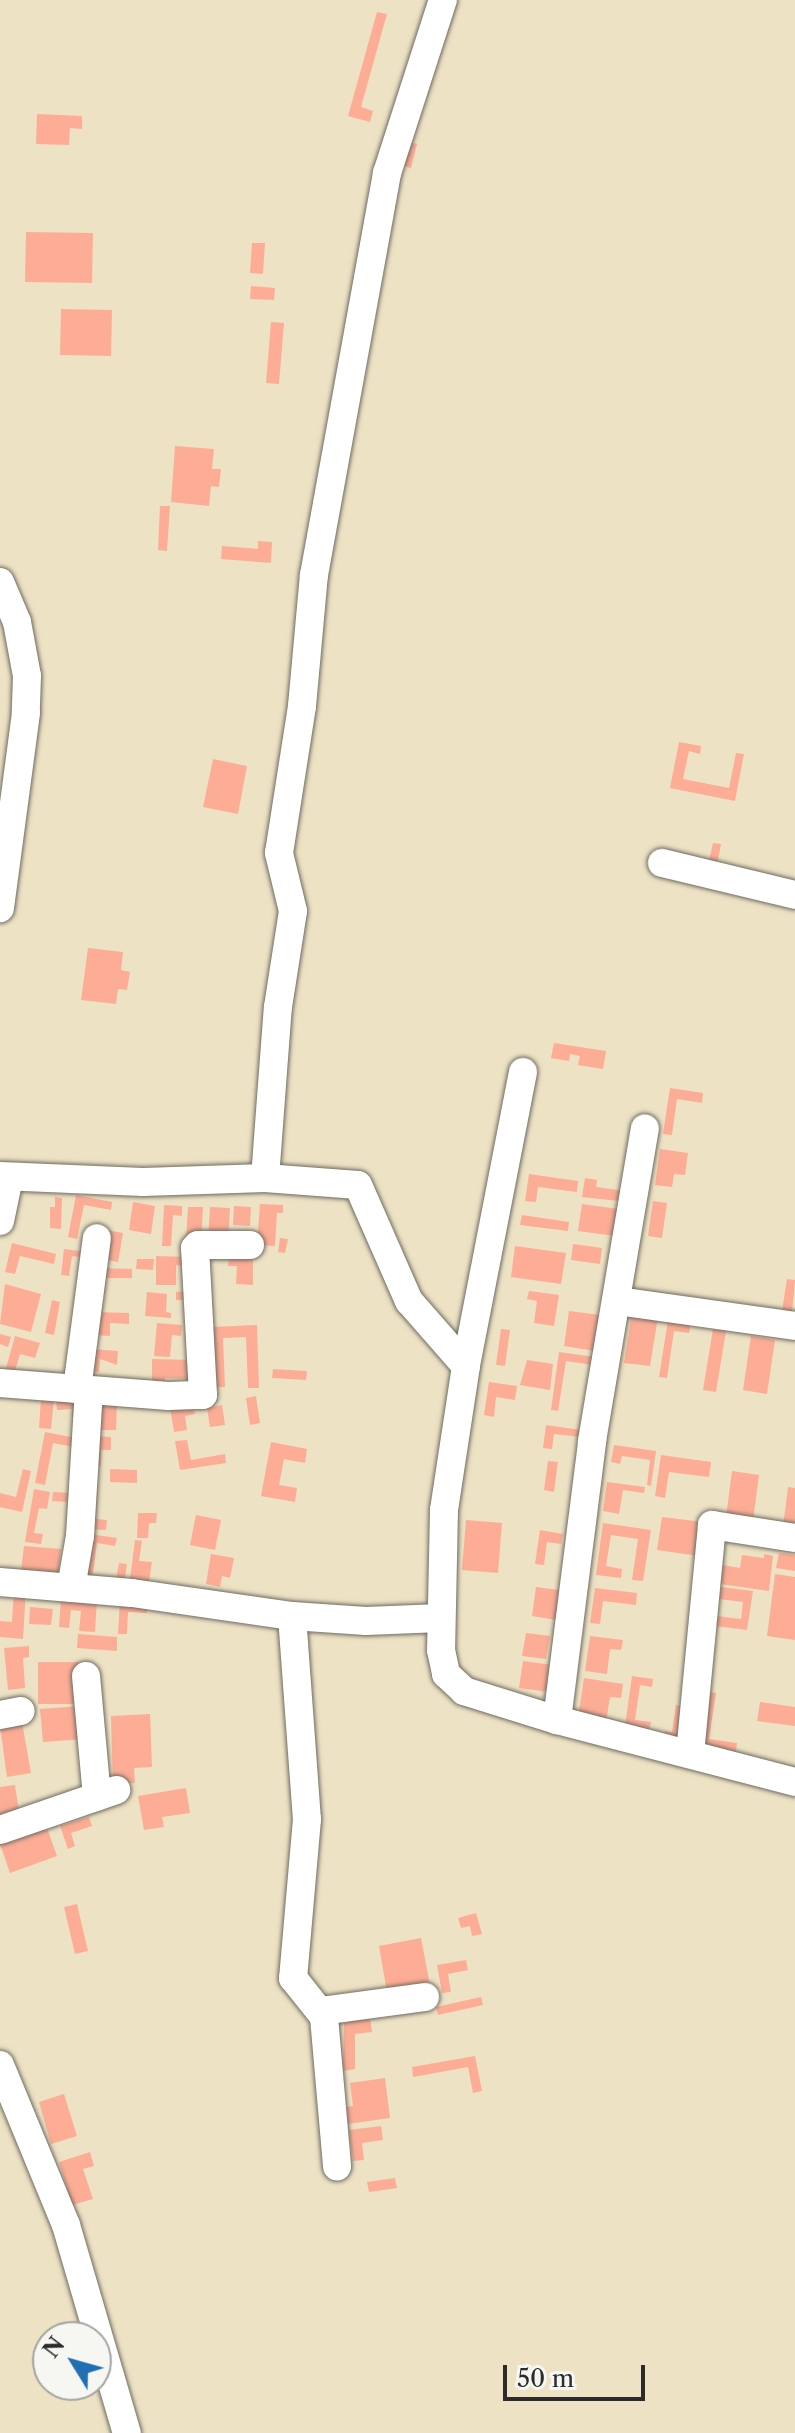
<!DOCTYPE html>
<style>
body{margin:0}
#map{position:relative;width:795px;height:2433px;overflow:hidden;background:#ede2c4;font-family:"Libre Caslon Text",serif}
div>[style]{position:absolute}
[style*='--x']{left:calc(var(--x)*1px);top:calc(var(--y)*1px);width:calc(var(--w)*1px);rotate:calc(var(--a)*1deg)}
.building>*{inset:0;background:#fdad95}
.roads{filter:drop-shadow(0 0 2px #6f6b61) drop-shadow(0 0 2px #6f6b61)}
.minor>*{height:28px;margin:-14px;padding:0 14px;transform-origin:14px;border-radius:14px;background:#fff}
span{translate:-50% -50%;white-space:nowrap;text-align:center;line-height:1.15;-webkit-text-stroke:6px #f6f6f2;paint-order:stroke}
.north{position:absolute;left:32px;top:2321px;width:80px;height:80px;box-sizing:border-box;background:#f6f6f2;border:2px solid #a5a5a2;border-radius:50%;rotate:307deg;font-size:22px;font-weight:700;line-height:32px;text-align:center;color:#2b2b2b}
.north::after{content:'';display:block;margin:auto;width:28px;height:36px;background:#1f6fb2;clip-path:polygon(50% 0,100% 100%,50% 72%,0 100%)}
.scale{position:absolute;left:503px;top:2365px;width:142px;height:36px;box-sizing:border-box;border:4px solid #2b2b2b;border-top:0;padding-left:10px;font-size:24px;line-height:28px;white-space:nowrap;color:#2b2b2b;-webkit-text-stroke:6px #f6f6f2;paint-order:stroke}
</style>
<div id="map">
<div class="building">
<div style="clip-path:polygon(377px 12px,387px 14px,361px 107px,373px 111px,370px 122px,348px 116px)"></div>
<div style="clip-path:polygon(37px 114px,82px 116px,82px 129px,70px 128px,69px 145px,36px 144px)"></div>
<div style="clip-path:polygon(405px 141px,417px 144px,411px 168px,399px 165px)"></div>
<div style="clip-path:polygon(26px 232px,93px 233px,92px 283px,25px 282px)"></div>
<div style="clip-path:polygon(252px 243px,265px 243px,263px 274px,250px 273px)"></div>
<div style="clip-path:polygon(251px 286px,275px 288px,274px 300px,250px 299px)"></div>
<div style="clip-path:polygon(61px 309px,112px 310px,111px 356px,60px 355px)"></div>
<div style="clip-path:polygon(271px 322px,284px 323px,279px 384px,266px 383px)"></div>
<div style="clip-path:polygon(175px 446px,214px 449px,212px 469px,221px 469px,219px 487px,211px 486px,209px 506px,171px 502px)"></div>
<div style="clip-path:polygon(160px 506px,170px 506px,167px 551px,158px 550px)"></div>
<div style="clip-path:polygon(258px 541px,272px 542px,271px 563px,221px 559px,222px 546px,258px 549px)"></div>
<div style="clip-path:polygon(679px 742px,701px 746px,700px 754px,689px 751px,683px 779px,729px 788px,736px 753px,744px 754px,735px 801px,670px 788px)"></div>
<div style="clip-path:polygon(213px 759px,247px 766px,238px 814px,203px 807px)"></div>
<div style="clip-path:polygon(713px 843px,721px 844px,717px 866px,708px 865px)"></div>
<div style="clip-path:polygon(88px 948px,123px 952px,121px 970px,130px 972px,127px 990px,118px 989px,116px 1004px,81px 1000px)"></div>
<div style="clip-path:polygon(554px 1043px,606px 1051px,603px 1069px,578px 1065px,580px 1056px,570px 1054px,569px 1061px,551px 1058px)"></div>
<div style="clip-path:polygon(670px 1088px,703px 1093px,702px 1103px,677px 1099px,672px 1135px,663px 1134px)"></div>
<div style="clip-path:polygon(660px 1149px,688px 1153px,685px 1175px,674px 1174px,672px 1187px,655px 1185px)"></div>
<div style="clip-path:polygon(529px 1174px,578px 1181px,577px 1192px,538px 1187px,536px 1202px,525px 1201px)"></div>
<div style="clip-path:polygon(585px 1178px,597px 1180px,596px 1187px,625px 1191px,627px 1202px,582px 1197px)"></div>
<div style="clip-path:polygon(76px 1195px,112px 1202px,111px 1210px,84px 1205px,77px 1239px,68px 1237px)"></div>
<div style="clip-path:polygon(55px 1197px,62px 1198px,61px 1229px,50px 1228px,50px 1207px,55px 1207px)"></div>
<div style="clip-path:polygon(653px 1201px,667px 1203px,662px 1238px,648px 1236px)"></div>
<div style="clip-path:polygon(133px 1202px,155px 1206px,151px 1234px,129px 1230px)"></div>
<div style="clip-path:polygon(260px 1204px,283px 1205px,283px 1213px,277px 1213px,275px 1246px,257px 1245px)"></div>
<div style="clip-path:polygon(582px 1204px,619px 1209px,615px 1236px,578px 1231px)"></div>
<div style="clip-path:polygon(164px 1205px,182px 1206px,182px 1216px,173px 1215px,171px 1246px,162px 1246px)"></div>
<div style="clip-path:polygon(234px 1206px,251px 1207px,250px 1226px,233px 1225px)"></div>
<div style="clip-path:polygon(188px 1207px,203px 1207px,201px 1241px,186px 1240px)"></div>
<div style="clip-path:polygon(210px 1207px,230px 1208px,228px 1243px,208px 1242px)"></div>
<div style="clip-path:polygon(522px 1215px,569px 1222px,568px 1231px,520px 1225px)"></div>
<div style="clip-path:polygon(107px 1230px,123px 1233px,118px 1262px,102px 1259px)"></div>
<div style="clip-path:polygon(280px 1238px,288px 1239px,285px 1253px,278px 1252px)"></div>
<div style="clip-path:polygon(12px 1243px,56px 1254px,54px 1264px,20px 1256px,15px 1274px,5px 1272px)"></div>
<div style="clip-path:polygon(573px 1244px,602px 1248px,600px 1264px,571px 1260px)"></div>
<div style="clip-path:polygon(515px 1246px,566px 1253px,561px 1284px,511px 1277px)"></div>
<div style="clip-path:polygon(64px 1249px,88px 1252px,87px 1258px,72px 1256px,69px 1276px,61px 1275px)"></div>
<div style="clip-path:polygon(156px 1256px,189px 1257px,189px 1267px,176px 1265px,176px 1285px,156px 1285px)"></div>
<div style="clip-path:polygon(229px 1256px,253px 1257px,253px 1285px,236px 1284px,237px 1266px,228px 1266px)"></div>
<div style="clip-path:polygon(137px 1259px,154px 1259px,153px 1270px,136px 1269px)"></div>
<div style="clip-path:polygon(98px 1268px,132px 1269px,132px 1278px,106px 1278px,105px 1294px,97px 1294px)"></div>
<div style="clip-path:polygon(787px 1279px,795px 1280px,792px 1313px,782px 1311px)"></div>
<div style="clip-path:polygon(5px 1284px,41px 1294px,31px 1332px,0 1324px)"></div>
<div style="clip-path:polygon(193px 1291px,186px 1300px,176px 1300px,176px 1292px)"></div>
<div style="clip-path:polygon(529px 1291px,559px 1295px,554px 1326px,534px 1323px,537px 1301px,527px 1299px)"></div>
<div style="clip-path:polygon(147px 1292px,167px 1294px,166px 1312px,171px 1313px,171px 1318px,145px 1316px)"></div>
<div style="clip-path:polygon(52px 1300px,60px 1302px,54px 1335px,45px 1333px)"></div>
<div style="clip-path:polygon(569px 1311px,600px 1315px,595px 1351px,564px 1346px)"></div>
<div style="clip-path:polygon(96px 1312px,129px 1313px,129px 1324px,110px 1323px,110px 1336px,95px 1335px)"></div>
<div style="clip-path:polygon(632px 1313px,658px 1317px,650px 1366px,624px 1363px)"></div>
<div style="clip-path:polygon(668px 1320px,691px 1323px,689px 1333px,674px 1331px,667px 1378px,659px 1377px)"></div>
<div style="clip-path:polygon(157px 1323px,182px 1325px,181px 1336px,172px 1335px,170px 1357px,154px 1356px)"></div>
<div style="clip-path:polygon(257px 1325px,259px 1388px,248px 1388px,246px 1337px,223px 1338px,225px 1387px,214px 1387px,212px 1327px)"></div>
<div style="clip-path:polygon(501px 1329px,510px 1330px,505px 1366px,496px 1365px)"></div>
<div style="clip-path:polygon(713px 1329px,726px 1331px,716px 1392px,703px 1390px)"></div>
<div style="clip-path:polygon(0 1334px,11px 1337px,8px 1347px,0 1344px)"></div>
<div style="clip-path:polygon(15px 1336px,40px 1343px,35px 1358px,20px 1354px,12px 1381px,3px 1379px)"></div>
<div style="clip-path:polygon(751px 1336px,775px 1340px,767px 1394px,743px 1390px)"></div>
<div style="clip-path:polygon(91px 1349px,118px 1351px,117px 1365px,100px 1359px,99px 1372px,89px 1371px)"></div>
<div style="clip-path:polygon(559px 1352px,602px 1358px,600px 1366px,566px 1361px,558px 1411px,551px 1410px)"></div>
<div style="clip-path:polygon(152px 1359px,194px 1360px,194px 1379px,165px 1378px,165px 1387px,152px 1387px)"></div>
<div style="clip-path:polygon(527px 1360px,553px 1364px,550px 1390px,520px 1385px)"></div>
<div style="clip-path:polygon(273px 1369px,307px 1371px,306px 1380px,272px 1378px)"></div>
<div style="clip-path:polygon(489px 1382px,517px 1386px,515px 1400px,496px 1397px,494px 1417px,484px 1415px)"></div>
<div style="clip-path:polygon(256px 1396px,260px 1423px,250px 1425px,246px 1398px)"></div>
<div style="clip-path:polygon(41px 1398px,54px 1399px,51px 1429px,39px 1428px)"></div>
<div style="clip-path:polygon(83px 1399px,84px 1417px,72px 1417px,72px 1409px,57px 1410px,56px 1400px)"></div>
<div style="clip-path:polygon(92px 1403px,117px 1404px,116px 1430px,91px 1430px)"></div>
<div style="clip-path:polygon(193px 1404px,195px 1414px,185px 1416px,187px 1430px,174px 1432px,170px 1408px)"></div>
<div style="clip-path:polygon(222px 1405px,225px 1425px,210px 1427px,207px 1408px)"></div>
<div style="clip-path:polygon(546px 1425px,581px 1430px,580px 1437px,554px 1434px,552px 1449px,543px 1448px)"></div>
<div style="clip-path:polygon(45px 1432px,81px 1439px,79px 1448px,53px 1443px,45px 1485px,35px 1483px)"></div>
<div style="clip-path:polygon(92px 1436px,111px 1437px,111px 1450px,101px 1450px,101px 1466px,91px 1465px)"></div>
<div style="clip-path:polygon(187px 1440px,191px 1460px,225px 1454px,226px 1463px,180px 1470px,175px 1441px)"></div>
<div style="clip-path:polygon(271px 1442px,307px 1449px,305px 1463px,284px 1459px,279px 1485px,297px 1488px,295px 1502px,261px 1496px)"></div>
<div style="clip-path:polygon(614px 1445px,656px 1451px,651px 1486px,647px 1485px,650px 1460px,622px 1456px,620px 1464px,611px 1462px)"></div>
<div style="clip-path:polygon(661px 1455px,711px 1462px,709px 1477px,669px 1472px,665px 1498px,655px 1496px)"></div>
<div style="clip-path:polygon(548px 1461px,558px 1462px,554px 1492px,544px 1490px)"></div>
<div style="clip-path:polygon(23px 1469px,31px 1471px,22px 1512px,0 1507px,0 1493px,16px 1497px)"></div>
<div style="clip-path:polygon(110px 1469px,137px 1470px,137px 1483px,110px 1482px)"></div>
<div style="clip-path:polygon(732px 1471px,759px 1475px,753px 1521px,726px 1517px)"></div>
<div style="clip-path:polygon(90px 1482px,98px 1482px,96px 1519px,107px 1520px,106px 1530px,89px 1529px)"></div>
<div style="clip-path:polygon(607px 1482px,645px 1487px,644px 1493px,623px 1490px,619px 1514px,603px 1511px)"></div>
<div style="clip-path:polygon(788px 1487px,795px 1488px,795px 1529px,783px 1527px)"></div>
<div style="clip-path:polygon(34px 1489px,50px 1492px,47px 1509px,39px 1508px,34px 1533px,43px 1534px,41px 1544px,25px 1542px)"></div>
<div style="clip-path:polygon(53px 1492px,69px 1493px,69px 1502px,52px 1501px)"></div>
<div style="clip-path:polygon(138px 1513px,157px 1513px,156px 1523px,149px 1523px,148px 1538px,137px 1538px)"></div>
<div style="clip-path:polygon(196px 1515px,221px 1520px,215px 1550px,190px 1545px)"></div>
<div style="clip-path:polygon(662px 1517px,703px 1522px,699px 1556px,657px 1550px)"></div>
<div style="clip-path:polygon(466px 1520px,502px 1523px,498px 1573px,462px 1570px)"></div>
<div style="clip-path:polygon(603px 1523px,651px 1530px,643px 1581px,632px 1580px,638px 1539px,611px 1535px,606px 1566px,622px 1569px,621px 1578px,596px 1575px)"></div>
<div style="clip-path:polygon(540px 1530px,563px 1534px,561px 1544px,547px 1542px,544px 1565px,535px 1564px)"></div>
<div style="clip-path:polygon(89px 1534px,117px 1538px,115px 1546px,97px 1543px,92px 1581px,83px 1580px)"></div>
<div style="clip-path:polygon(135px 1540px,142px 1541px,139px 1561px,152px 1562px,149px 1581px,130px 1579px)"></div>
<div style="clip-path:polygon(24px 1546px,61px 1549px,58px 1573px,21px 1570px)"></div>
<div style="clip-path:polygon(779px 1553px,795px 1555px,795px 1571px,776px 1568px)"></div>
<div style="clip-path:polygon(211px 1554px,234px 1558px,230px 1578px,222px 1576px,220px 1587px,206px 1584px)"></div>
<div style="clip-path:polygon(764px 1554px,773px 1556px,769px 1591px,720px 1584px,723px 1565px,740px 1568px,742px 1555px,764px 1558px)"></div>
<div style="clip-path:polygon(119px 1563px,127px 1564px,124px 1586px,115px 1585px)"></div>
<div style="clip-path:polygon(775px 1574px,795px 1577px,795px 1640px,767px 1636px)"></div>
<div style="clip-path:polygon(536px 1587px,567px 1591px,563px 1621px,532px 1616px)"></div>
<div style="clip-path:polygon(721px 1587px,753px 1591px,747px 1630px,715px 1626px,717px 1616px,741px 1619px,743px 1602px,719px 1599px)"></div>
<div style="clip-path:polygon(595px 1588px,637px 1593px,636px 1605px,603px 1601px,600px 1624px,590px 1623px)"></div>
<div style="clip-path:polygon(14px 1589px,26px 1589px,23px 1639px,0 1637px,0 1621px,12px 1622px)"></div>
<div style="clip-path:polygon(61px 1597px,97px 1599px,95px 1632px,79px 1631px,81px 1611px,71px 1610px,69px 1628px,59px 1627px)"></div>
<div style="clip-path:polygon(120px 1600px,148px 1602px,147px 1613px,128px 1612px,127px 1634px,118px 1634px)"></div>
<div style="clip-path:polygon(30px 1607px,53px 1609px,51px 1625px,29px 1624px)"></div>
<div style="clip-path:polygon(526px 1633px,550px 1636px,546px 1659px,522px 1656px)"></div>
<div style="clip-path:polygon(78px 1634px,117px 1637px,117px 1651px,77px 1648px)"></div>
<div style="clip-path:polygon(590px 1636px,623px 1640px,621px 1650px,610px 1649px,607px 1674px,585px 1671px)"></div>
<div style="clip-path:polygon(29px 1646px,29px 1657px,23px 1658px,25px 1688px,8px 1690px,4px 1648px)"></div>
<div style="clip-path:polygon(523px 1661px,553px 1665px,549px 1692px,519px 1688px)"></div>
<div style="clip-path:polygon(38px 1662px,78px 1662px,78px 1704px,38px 1704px)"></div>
<div style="clip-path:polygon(632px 1676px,653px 1679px,652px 1687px,640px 1685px,635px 1720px,651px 1722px,649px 1730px,625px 1726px)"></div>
<div style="clip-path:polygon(584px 1678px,623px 1684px,621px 1698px,610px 1697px,606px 1722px,578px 1718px)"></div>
<div style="clip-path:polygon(705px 1691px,716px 1693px,709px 1739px,737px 1743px,735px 1758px,697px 1753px)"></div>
<div style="clip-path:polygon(760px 1702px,795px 1707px,795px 1726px,757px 1721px)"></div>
<div style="clip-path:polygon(676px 1705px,691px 1708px,685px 1743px,663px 1740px,665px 1731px,672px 1732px)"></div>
<div style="clip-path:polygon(81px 1706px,84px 1739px,43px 1742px,40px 1709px)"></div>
<div style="clip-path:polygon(150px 1714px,152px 1767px,134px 1768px,135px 1783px,113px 1784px,111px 1716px)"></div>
<div style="clip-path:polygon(22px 1722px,31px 1773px,7px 1777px,0 1726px)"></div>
<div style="clip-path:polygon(15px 1785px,20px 1818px,0 1820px,0 1787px)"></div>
<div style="clip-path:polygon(186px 1788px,190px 1813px,162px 1817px,164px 1827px,144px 1830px,138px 1796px)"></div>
<div style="clip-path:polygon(89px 1817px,92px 1826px,71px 1833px,75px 1846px,68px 1849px,60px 1826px)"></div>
<div style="clip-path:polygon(47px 1828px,57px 1856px,10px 1873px,0 1844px)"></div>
<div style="clip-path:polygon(77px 1904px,88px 1951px,75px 1954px,64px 1907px)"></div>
<div style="clip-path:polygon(476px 1913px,482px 1934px,472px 1936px,470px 1926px,461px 1928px,458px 1918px)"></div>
<div style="clip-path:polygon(421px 1938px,431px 1990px,388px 1998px,379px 1946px)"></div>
<div style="clip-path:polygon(466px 1960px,468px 1970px,448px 1974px,451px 1992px,442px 1993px,437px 1965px)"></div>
<div style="clip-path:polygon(481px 1997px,483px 2005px,438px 2015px,436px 2007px)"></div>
<div style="clip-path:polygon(370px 2018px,372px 2032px,355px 2034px,355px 2069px,343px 2071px,344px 2023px)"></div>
<div style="clip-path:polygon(475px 2056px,482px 2091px,473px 2093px,468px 2067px,413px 2077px,412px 2067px)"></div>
<div style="clip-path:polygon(385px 2078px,390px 2118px,348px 2124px,346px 2107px,353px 2106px,350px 2083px)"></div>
<div style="clip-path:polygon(64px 2094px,77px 2136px,51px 2144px,39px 2102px)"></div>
<div style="clip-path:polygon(381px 2126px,383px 2140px,362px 2143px,364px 2160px,353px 2161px,349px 2130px)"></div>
<div style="clip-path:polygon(90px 2152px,94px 2166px,83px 2169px,93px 2199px,72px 2205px,59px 2162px)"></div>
<div style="clip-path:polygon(395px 2178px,397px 2188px,369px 2192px,367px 2182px)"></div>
</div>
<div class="roads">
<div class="minor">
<div style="--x:0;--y:582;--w:43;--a:67"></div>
<div style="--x:17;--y:622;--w:55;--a:79.5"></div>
<div style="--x:27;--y:676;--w:37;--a:92"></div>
<div style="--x:26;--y:713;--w:197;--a:97.6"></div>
<div style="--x:662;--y:863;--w:137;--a:13.5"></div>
<div style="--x:523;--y:1072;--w:299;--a:101"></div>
<div style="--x:466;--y:1366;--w:146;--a:98.7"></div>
<div style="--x:444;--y:1510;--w:140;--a:91.2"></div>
<div style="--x:441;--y:1650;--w:25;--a:78"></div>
<div style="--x:446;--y:1674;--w:25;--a:43"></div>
<div style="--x:464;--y:1691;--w:97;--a:17.3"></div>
<div style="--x:557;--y:1720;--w:246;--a:14.6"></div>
<div style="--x:0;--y:1176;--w:143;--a:2.4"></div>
<div style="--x:143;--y:1182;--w:122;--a:-1.9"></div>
<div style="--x:265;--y:1178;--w:93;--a:4.3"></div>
<div style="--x:358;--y:1185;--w:127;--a:66.3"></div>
<div style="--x:409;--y:1301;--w:86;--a:48.8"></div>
<div style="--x:265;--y:1178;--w:171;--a:-85.7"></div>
<div style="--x:278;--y:1007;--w:97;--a:-81.1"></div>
<div style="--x:293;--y:911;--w:60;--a:-103.6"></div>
<div style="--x:279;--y:853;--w:149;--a:-81.1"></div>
<div style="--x:302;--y:706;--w:132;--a:-84.8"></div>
<div style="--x:314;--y:575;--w:409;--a:-79.7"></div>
<div style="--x:387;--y:173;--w:182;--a:-72.1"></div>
<div style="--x:0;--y:1221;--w:44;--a:-78.2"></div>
<div style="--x:618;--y:1301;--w:179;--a:8"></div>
<div style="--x:0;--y:1383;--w:169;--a:4.4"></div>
<div style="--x:169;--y:1396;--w:34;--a:-2"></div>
<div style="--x:203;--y:1395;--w:147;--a:-93.1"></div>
<div style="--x:195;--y:1248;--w:4;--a:-45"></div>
<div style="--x:198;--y:1245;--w:52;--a:0"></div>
<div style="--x:77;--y:1389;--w:152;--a:-82.5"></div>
<div style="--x:0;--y:1582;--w:132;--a:4.8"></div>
<div style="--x:132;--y:1593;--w:162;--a:8.2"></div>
<div style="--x:292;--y:1616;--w:74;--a:3.9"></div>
<div style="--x:366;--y:1621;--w:75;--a:-2.3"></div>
<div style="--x:71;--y:1588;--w:53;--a:-80.2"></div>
<div style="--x:80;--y:1536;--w:146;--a:-86.5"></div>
<div style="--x:292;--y:1616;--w:204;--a:85.8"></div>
<div style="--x:307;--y:1819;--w:160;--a:95"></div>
<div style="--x:293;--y:1978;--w:50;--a:51.5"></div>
<div style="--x:324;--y:2017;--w:150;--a:85"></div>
<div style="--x:86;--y:1676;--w:121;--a:84.8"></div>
<div style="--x:0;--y:1715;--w:21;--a:-11"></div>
<div style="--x:557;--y:1720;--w:281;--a:-82.8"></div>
<div style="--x:592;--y:1441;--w:317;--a:-80.4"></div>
<div style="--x:690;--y:1754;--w:230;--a:-84.5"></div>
<div style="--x:712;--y:1525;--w:84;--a:8.9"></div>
<div style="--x:0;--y:1830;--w:123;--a:-19"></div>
<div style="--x:321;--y:2011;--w:105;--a:-7.7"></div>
<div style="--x:0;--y:2065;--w:173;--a:67.6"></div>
<div style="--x:66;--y:2225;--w:217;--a:73.7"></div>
</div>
</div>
<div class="north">N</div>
<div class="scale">50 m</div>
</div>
